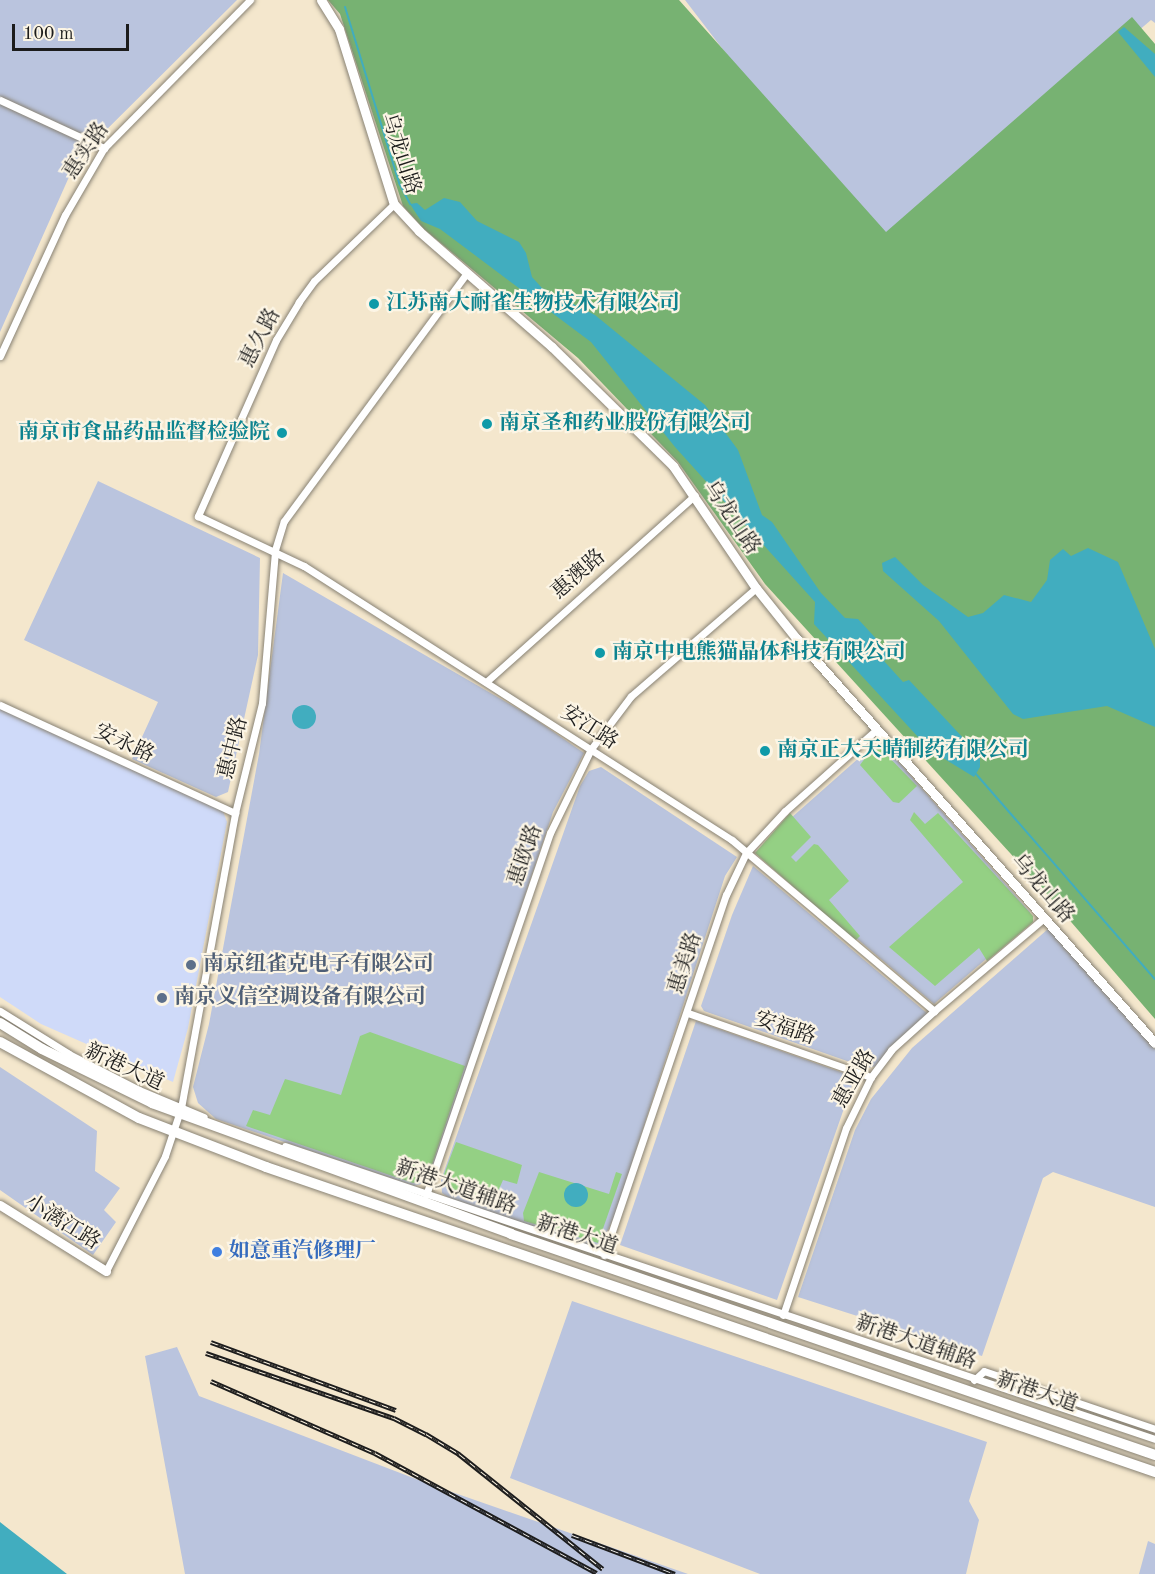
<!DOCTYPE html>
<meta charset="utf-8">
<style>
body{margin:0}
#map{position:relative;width:1155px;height:1574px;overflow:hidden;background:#f4e7cd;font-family:"Old Standard TT","Noto Serif SC",serif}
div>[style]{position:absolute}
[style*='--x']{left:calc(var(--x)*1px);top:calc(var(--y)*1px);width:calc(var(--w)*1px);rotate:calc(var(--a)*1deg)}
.built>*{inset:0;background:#cfdaf9}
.industrial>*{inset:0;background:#bac4de}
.green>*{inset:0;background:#94d084}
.forest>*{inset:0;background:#77b272}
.water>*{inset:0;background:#41adbf}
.round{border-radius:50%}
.stream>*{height:2px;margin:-1px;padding:0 1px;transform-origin:1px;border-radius:1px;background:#41adbf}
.roads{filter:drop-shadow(0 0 2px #888274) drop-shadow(0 0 2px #888274)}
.minor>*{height:7px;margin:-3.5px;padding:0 3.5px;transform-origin:3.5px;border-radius:3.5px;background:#fff}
.tertiary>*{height:9px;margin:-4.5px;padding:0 4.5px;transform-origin:4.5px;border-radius:4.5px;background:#fff}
.primary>*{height:10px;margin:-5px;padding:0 5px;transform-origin:5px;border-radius:5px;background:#fff}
.rail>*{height:4.5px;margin-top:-2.25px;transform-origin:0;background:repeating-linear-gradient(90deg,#fcf5e5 0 7px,#1c1c1c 0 14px);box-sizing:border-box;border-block:2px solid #1c1c1c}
.dots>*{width:16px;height:16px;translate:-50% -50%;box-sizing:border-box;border:3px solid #fcf5e5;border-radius:50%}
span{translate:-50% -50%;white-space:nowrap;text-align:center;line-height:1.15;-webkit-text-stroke:4.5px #fcf5e5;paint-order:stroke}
.street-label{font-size:21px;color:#1c1c1c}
.culture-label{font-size:21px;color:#0d838f;font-weight:700}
.left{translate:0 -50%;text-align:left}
.right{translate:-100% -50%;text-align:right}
.service-label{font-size:21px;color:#4e5e75;font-weight:700}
.shop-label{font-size:21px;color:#366cbe;font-weight:700}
.scale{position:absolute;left:12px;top:24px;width:117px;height:27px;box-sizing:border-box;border:3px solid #1c1c1c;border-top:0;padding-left:8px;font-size:18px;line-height:21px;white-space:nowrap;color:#1c1c1c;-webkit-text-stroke:4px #fcf5e5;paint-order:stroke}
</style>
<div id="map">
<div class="built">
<div style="clip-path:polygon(0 708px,223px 811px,227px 822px,188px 1028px,173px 1082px,41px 1024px,0 997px)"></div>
</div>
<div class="industrial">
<div style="clip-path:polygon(0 0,237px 0,77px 159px,0 332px)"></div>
<div style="clip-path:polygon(685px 0,1155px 0,1155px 23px,1151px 20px,889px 244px,754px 90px)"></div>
<div style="clip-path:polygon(98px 481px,260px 558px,258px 655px,228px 792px,216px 797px,132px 759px,158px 702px,24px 640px)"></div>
<div style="clip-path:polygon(283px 573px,532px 717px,584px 753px,553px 812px,432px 1172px,425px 1183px,414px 1186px,216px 1119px,198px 1103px,193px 1087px,209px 1024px,259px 754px)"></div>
<div style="clip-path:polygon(881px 748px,890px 752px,1030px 912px,1028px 923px,934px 1004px,757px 854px,773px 834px,869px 749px)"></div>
<div style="clip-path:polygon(601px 767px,737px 857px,725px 876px,615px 1215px,601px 1245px,595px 1248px,450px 1199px,442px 1193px,441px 1180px,580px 786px,589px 771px)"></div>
<div style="clip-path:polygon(753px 866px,928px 1014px,877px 1066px,867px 1068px,704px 1011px,701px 1006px,732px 915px)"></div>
<div style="clip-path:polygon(1048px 929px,1155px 1049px,1155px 1207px,1053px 1172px,1043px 1178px,982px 1356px,798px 1297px,855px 1130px,871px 1099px,912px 1048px)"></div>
<div style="clip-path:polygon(696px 1021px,855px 1077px,777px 1300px,620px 1245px)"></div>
<div style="clip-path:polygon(0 1067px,97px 1131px,95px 1171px,120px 1188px,104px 1210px,116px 1222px,93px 1255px,0 1190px)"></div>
<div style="clip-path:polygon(572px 1301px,987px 1442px,969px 1501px,979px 1520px,966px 1574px,760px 1574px,510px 1478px)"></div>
<div style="clip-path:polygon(177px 1347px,199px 1396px,429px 1484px,688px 1574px,185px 1574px,145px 1356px)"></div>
<div style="clip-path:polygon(1148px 1541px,1155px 1544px,1155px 1574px,1139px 1574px)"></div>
</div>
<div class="green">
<div style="clip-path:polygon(881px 749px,917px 786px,899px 803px,893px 802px,860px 765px,871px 750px)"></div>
<div style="clip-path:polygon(914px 812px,925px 824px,938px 813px,1033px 916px,1033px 922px,987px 961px,979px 948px,935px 986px,889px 947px,963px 882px,910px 820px)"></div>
<div style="clip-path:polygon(790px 813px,811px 837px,791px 857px,796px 862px,814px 844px,818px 845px,849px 881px,829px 900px,860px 936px,855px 941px,755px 853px)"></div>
<div style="clip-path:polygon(370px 1032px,465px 1066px,430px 1171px,422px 1181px,413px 1183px,246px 1126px,253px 1110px,270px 1115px,285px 1079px,341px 1095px,360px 1036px)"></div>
<div style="clip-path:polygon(456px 1142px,522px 1165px,517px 1184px,503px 1180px,493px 1203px,446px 1187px,443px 1177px)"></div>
<div style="clip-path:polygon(539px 1172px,609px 1194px,616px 1172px,622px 1174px,598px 1243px,524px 1221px,523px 1213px)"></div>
</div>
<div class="forest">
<div style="clip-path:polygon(328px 0,679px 0,886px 232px,1132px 17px,1155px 44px,1155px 1019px,1040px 886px,765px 584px,678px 462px,578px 358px,424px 229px,403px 206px,340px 14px)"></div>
</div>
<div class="water">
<div style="clip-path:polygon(1124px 27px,1155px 54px,1155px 77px,1118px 32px)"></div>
<div style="clip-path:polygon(444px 198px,460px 202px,477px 221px,519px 242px,526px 253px,532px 277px,542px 288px,595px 315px,705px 405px,738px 450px,762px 515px,772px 522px,821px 593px,845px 618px,858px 619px,882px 645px,889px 658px,884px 661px,903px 682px,909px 680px,980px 756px,980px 767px,974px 777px,930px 750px,814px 624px,815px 602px,675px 447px,591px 342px,440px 229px,421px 221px,410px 204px,417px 203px,425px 210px)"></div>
<div style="clip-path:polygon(1088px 548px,1118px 562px,1155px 649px,1155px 727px,1107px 706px,1023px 719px,1013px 714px,939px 621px,883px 571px,882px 563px,895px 557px,923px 585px,968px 617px,983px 613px,1004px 595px,1031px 602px,1047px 580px,1050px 560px,1063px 549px,1071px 556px)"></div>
<div class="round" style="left:292px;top:705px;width:24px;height:24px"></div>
<div class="round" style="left:564px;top:1183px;width:24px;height:24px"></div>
<div style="clip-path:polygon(0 1522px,5px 1526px,67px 1574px,0 1574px)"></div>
</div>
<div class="stream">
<div style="--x:345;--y:7;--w:184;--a:72.9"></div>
<div style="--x:399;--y:183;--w:24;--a:62"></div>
<div style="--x:976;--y:774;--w:272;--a:48.9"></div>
</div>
<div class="roads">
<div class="minor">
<div style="--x:0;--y:100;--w:115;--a:24.8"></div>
<div style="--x:394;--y:204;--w:111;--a:136.1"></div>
<div style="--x:314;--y:281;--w:26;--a:126"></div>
<div style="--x:299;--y:302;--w:44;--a:121.2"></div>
<div style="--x:276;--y:340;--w:193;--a:113.9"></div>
<div style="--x:198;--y:516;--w:117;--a:25.3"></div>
<div style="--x:304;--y:566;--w:508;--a:32.63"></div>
<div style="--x:732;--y:840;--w:265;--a:40.2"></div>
<div style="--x:0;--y:356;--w:155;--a:-65.3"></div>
<div style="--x:65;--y:215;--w:78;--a:-59.8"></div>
<div style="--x:104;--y:148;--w:208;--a:-45.4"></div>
<div style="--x:486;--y:682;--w:280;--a:-41.8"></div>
<div style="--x:0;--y:705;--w:259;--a:24.7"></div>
<div style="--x:0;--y:1011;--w:81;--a:31.9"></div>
<div style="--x:69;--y:1054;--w:79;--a:27.2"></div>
<div style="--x:139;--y:1090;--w:70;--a:22.6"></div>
<div style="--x:688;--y:1013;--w:194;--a:19.3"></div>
<div style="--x:285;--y:1146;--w:918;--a:18.61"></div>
<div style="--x:426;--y:1195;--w:383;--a:-71.1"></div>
<div style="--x:550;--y:833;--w:93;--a:-64"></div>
<div style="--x:591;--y:749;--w:66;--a:-53"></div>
<div style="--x:631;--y:696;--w:165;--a:-40.8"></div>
<div style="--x:604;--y:1255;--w:380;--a:-71.3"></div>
<div style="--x:726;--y:895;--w:47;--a:-64.5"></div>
<div style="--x:746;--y:853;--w:57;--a:-47.1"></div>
<div style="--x:785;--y:811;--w:123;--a:-41.7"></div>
<div style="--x:106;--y:1271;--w:129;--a:-62.8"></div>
<div style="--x:165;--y:1156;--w:51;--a:-71.6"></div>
<div style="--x:181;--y:1108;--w:300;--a:-79.6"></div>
<div style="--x:235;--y:813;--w:113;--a:-76.2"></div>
<div style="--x:262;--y:703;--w:154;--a:-85.1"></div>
<div style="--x:275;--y:550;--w:30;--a:-73"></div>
<div style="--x:284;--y:521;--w:308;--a:-53.6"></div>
<div style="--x:783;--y:1315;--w:197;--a:-71.4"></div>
<div style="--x:846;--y:1128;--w:57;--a:-63.9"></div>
<div style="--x:871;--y:1077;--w:34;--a:-53"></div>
<div style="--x:891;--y:1050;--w:58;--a:-42.2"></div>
<div style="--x:934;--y:1011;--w:144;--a:-40.2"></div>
<div style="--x:974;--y:1380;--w:13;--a:-42"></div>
<div style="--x:984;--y:1371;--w:181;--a:18.7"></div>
</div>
<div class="tertiary">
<div style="--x:321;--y:0;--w:34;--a:58"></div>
<div style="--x:339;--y:29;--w:183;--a:72.6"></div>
<div style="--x:394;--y:204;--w:37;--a:47"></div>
<div style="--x:419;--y:231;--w:176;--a:41.1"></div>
<div style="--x:552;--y:347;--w:170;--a:44.5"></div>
<div style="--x:673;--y:466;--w:148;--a:55.8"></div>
<div style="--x:756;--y:588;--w:64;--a:51.3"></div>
<div style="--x:796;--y:638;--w:541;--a:48.45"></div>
<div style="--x:0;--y:1205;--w:125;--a:31.9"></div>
</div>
<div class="primary">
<div style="--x:0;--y:1023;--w:49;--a:31.8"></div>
<div style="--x:42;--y:1049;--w:123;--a:26.1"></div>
<div style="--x:152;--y:1103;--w:382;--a:20"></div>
<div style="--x:511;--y:1234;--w:681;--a:18.94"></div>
<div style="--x:0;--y:1042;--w:158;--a:28.7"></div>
<div style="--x:139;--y:1118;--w:136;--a:21.1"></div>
<div style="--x:266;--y:1167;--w:940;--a:18.94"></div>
</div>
</div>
<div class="rail">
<div style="--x:211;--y:1342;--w:197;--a:20.2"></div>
<div style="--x:206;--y:1353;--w:199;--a:19.1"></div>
<div style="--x:394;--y:1418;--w:36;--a:27"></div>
<div style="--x:426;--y:1434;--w:39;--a:31"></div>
<div style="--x:459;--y:1454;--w:184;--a:38.6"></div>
<div style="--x:211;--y:1381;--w:179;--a:23.7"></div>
<div style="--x:375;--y:1453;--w:252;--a:28.4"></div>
<div style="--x:572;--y:1535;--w:110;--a:20.7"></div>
</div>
<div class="dots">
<div style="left:374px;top:304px;background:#0f9aa8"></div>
<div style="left:487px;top:424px;background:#0f9aa8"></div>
<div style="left:282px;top:433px;background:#0f9aa8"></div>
<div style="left:600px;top:653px;background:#0f9aa8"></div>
<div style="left:765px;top:751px;background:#0f9aa8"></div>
<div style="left:191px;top:965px;background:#5c6f8a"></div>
<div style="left:162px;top:998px;background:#5c6f8a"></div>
<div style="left:217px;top:1252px;background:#3f7fe0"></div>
</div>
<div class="street-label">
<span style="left:87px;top:151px;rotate:-56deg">惠实路</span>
<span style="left:400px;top:154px;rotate:72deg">乌龙山路</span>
<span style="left:261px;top:338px;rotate:-63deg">惠久路</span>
<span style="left:731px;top:518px;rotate:56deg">乌龙山路</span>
<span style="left:579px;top:575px;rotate:-41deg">惠澳路</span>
<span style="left:589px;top:728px;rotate:33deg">安江路</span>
<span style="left:124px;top:744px;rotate:25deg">安永路</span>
<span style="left:234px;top:748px;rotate:-76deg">惠中路</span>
<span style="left:526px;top:855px;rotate:-71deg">惠欧路</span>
<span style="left:1042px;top:889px;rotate:49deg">乌龙山路</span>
<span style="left:686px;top:963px;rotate:-72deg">惠美路</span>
<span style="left:785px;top:1029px;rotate:19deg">安福路</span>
<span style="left:124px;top:1068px;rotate:25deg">新港大道</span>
<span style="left:855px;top:1079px;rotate:-60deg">惠亚路</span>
<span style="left:456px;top:1188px;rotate:19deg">新港大道辅路</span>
<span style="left:62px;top:1223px;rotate:32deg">小漓江路</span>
<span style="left:577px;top:1236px;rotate:18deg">新港大道</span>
<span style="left:916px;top:1343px;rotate:19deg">新港大道辅路</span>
<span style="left:1037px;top:1393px;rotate:19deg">新港大道</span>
</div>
<div class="culture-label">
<span class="left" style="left:386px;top:304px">江苏南大耐雀生物技术有限公司</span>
<span class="left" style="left:499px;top:424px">南京圣和药业股份有限公司</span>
<span class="right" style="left:270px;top:433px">南京市食品药品监督检验院</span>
<span class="left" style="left:612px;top:653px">南京中电熊猫晶体科技有限公司</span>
<span class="left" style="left:777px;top:751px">南京正大天晴制药有限公司</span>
</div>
<div class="service-label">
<span class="left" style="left:203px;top:965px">南京纽雀克电子有限公司</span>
<span class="left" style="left:174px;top:998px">南京义信空调设备有限公司</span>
</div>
<div class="shop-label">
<span class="left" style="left:229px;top:1252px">如意重汽修理厂</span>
</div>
<div class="scale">100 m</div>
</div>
